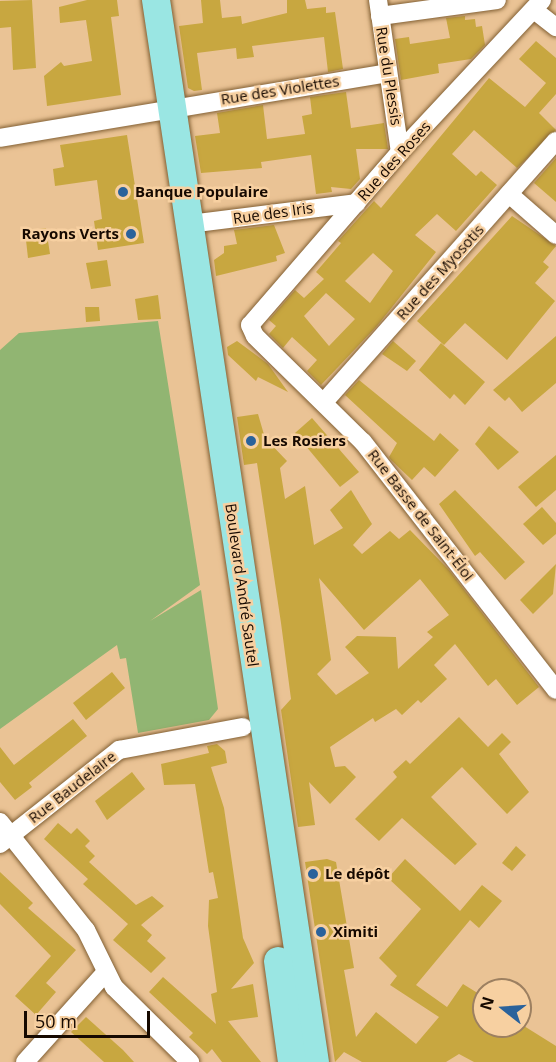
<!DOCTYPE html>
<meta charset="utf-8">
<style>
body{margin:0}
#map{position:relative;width:556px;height:1062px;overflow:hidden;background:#eac395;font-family:"Open Sans",sans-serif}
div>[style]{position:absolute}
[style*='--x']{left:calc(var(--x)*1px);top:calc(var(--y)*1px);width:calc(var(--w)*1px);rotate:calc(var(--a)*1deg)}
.green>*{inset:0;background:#91b572}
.building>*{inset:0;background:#c8a740}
.roads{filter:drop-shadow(0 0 2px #826034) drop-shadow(0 0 2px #826034)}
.minor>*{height:18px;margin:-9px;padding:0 9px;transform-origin:9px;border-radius:9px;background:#fff}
.primary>*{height:28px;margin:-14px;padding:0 14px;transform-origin:14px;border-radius:14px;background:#9ae6e3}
.dots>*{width:16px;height:16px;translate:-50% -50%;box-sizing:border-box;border:3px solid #f7d0a1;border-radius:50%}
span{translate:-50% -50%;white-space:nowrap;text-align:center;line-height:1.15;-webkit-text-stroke:5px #f7d0a1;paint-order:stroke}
.street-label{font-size:15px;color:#160900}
.poi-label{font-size:15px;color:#160900;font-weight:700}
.left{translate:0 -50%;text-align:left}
.right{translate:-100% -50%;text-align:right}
.north{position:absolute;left:472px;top:978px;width:60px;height:60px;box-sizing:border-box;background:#f7d0a1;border:2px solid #9d8061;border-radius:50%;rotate:287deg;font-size:16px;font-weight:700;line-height:24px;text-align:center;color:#160900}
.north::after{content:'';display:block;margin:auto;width:21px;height:27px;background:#2a629b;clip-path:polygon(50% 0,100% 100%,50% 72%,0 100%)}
.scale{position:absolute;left:24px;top:1011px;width:126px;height:27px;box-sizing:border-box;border:3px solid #160900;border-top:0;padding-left:8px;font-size:18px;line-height:21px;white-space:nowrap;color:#160900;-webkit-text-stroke:4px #f7d0a1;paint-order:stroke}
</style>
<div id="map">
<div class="green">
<div style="clip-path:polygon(158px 321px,200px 585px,150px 621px,201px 590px,218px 709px,209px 720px,138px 733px,126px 658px,120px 659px,117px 645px,0 729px,0 350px,19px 333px)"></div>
</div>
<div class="building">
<div style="clip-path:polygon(32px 0,36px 68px,13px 70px,11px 27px,0 28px,0 1px)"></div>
<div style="clip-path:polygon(87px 0,117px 0,119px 16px,111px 17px,121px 95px,47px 106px,44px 76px,61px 62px,64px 66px,92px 61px,86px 20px,60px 23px,59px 7px)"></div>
<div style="clip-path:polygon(201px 0,220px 0,222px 18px,241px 16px,242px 24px,287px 13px,287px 0,305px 0,307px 9px,326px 7px,326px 13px,335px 12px,343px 69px,328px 72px,324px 37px,252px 46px,254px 57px,237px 59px,236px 48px,197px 53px,202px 90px,194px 91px,188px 88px,179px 26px,203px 23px)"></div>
<div style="clip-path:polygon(465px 16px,465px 20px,475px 19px,476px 27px,482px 26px,485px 45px,471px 59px,438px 64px,439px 73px,401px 80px,395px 39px,409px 37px,410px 44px,450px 38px,446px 18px)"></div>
<div style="clip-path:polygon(evenodd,536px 41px,556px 58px,556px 94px,539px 113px,556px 130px,517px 168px,474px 130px,452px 154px,476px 176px,481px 171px,497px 185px,456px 231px,437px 214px,415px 235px,436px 252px,377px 326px,321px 385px,307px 371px,317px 360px,292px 337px,283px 348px,269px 334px,276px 326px,269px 320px,295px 290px,304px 298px,324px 279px,316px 272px,341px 243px,338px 241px,374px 201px,381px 208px,489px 78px,525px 107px,546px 83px,519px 59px,536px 41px,373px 253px,393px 271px,370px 303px,345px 281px,373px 253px,536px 41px,326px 293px,355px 319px,329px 346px,304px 316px,326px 293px)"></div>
<div style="clip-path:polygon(346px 92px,351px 128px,384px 123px,388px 149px,356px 149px,360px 179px,351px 189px,331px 187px,332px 192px,316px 194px,311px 155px,261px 162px,262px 168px,201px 173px,195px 136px,220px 133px,217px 113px,263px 105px,267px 139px,305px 134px,302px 116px,312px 114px,310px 97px)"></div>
<div style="clip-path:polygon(127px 135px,144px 243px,98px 250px,94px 221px,102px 219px,97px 180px,55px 186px,53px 169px,64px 167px,60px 145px)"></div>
<div style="clip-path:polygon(556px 158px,556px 202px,534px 183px)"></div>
<div style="clip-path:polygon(512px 216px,556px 246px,543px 262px,549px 267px,535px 283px,555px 301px,507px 360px,465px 323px,444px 345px,417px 321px)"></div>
<div style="clip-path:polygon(274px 225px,285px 253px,276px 256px,277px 261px,216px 276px,214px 260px,224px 253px,224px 246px,237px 244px,234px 230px)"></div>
<div style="clip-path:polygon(46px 228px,50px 254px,28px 258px,25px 231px)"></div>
<div style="clip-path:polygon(107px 260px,111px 286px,91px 289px,86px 263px)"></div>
<div style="clip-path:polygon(158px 295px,161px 319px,138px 320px,135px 299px)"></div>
<div style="clip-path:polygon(85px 307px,99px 307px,100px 321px,86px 322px)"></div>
<div style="clip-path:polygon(556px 336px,556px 383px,522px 412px,509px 397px,505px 401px,493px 390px)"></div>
<div style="clip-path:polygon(237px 341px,268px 364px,288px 392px,258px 377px,256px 381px,228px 355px,227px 347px)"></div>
<div style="clip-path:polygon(393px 341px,416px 361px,407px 371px,382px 354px)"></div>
<div style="clip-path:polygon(441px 343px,485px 382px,465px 405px,454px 394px,450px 399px,419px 370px)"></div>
<div style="clip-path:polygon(359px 380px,434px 441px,440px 433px,459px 450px,435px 477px,424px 467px,412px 480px,391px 460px,389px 457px,397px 443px,345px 395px)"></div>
<div style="clip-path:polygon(evenodd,258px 414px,265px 438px,287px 461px,280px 468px,285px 499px,305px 486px,314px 545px,343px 528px,330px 510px,351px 490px,372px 524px,353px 545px,362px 554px,390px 531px,399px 539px,410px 530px,449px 570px,539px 687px,517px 705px,496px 679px,488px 686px,455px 644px,434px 665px,447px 679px,421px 703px,418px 700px,402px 715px,396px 709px,375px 722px,373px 718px,330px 747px,335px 767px,345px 766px,356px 777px,330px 804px,309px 782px,315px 825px,298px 827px,281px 710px,291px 699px,281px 623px,257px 463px,244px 465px,237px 417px,258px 414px,319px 578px,364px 630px,420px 579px,449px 615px,427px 632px,433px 637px,398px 669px,396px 637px,357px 636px,345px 647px,369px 673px,336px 695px,317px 674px,331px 660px,319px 578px)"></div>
<div style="clip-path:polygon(312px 418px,359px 472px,340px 487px,295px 433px)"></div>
<div style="clip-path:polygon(489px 426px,519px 452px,498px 470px,475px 444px)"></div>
<div style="clip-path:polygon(556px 455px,556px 490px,536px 507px,518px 487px)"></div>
<div style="clip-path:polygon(455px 490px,525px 562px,505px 580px,480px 552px,475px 556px,439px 504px)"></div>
<div style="clip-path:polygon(542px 507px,556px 523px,556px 534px,543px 545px,523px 524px)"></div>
<div style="clip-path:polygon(556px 564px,553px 594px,533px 614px,520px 600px)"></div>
<div style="clip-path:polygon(112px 672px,125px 688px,86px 720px,73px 703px)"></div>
<div style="clip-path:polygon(459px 717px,488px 747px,502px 733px,511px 742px,499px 754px,529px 792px,507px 814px,462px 767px,431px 797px,477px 844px,455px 865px,402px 818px,379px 841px,355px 819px,397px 777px,393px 772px,406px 760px,410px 764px)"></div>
<div style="clip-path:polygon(73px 719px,87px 736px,29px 783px,32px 787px,15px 800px,0 782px,0 747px,14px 765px)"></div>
<div style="clip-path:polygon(217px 744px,225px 751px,227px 763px,211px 767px,224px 808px,243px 938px,254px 963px,231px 989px,253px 984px,258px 1017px,228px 1021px,261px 1062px,222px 1062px,212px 1049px,207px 1054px,189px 1037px,193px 1033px,149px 992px,163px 977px,216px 1024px,211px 994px,217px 992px,208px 926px,209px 900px,218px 898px,213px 872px,209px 873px,195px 784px,164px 785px,161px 764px,209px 753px,207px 746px)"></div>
<div style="clip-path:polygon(132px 772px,145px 789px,107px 820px,95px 801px)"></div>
<div style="clip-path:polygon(58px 823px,71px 834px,77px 828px,90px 841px,85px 846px,95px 856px,89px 862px,136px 905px,152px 896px,164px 906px,141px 925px,152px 935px,147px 941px,166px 958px,151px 973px,113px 940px,128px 924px,83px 884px,88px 879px,44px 839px)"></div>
<div style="clip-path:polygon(516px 846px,526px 855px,512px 871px,502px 863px)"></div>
<div style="clip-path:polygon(327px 859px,336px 862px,354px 968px,344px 970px,356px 1037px,376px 1012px,416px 1044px,439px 1017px,390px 985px,397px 976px,379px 958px,421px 909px,388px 878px,405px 859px,460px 911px,482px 885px,502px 901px,479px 928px,470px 920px,416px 985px,447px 1007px,463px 984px,484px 997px,484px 1026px,524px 1026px,556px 1046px,556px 1062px,474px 1062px,459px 1054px,446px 1062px,362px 1062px,344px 1052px,335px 1062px,305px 862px)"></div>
<div style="clip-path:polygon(0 872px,33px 903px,28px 908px,76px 950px,46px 983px,56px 992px,36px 1015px,15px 996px,51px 956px,0 904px)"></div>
<div style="clip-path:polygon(86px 1017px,123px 1050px,134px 1062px,104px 1062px,71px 1032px)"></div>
</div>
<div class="roads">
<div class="minor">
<div style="--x:378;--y:0;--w:154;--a:81.8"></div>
<div style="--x:542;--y:0;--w:208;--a:133.1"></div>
<div style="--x:400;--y:152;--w:229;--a:130.9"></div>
<div style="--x:250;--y:325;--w:12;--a:66"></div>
<div style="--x:255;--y:336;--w:151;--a:44.5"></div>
<div style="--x:363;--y:442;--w:314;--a:52.1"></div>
<div style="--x:534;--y:10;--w:28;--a:38"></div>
<div style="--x:380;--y:16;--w:118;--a:-7.8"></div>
<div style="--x:0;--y:138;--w:393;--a:-9.5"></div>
<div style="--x:509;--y:194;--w:62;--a:41.1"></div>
<div style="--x:189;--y:224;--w:169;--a:-7.1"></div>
<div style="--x:324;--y:402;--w:349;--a:-48.4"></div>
<div style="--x:0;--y:822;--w:138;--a:51.5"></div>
<div style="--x:86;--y:930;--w:64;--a:63.8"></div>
<div style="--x:114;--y:987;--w:107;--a:44.6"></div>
<div style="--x:0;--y:844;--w:152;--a:-38.3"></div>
<div style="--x:119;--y:750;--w:126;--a:-10.5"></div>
<div style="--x:25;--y:1062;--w:121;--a:-48"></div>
</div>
<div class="primary">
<div style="--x:156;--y:0;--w:1074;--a:81.49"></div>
<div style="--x:278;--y:961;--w:102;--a:82.1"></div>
</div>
</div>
<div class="dots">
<div style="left:123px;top:192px;background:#2a629b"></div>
<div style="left:131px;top:234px;background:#2a629b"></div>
<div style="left:251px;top:441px;background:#2a629b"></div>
<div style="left:313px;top:874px;background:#2a629b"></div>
<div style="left:321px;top:932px;background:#2a629b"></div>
</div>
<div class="street-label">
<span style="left:389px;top:76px;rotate:81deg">Rue du Plessis</span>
<span style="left:280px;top:90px;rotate:-9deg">Rue des Violettes</span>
<span style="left:394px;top:161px;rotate:-48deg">Rue des Roses</span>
<span style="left:273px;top:213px;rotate:-8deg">Rue des Iris</span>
<span style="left:440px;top:272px;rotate:-48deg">Rue des Myosotis</span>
<span style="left:421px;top:515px;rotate:52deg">Rue Basse de Saint-Éloi</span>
<span style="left:242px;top:585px;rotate:82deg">Boulevard André Sautel</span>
<span style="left:72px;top:787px;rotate:-38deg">Rue Baudelaire</span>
</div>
<div class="poi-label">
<span class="left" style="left:135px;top:192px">Banque Populaire</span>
<span class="right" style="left:119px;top:234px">Rayons Verts</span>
<span class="left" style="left:263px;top:441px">Les Rosiers</span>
<span class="left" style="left:325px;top:874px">Le dépôt</span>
<span class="left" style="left:333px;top:932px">Ximiti</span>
</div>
<div class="north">N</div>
<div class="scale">50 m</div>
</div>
